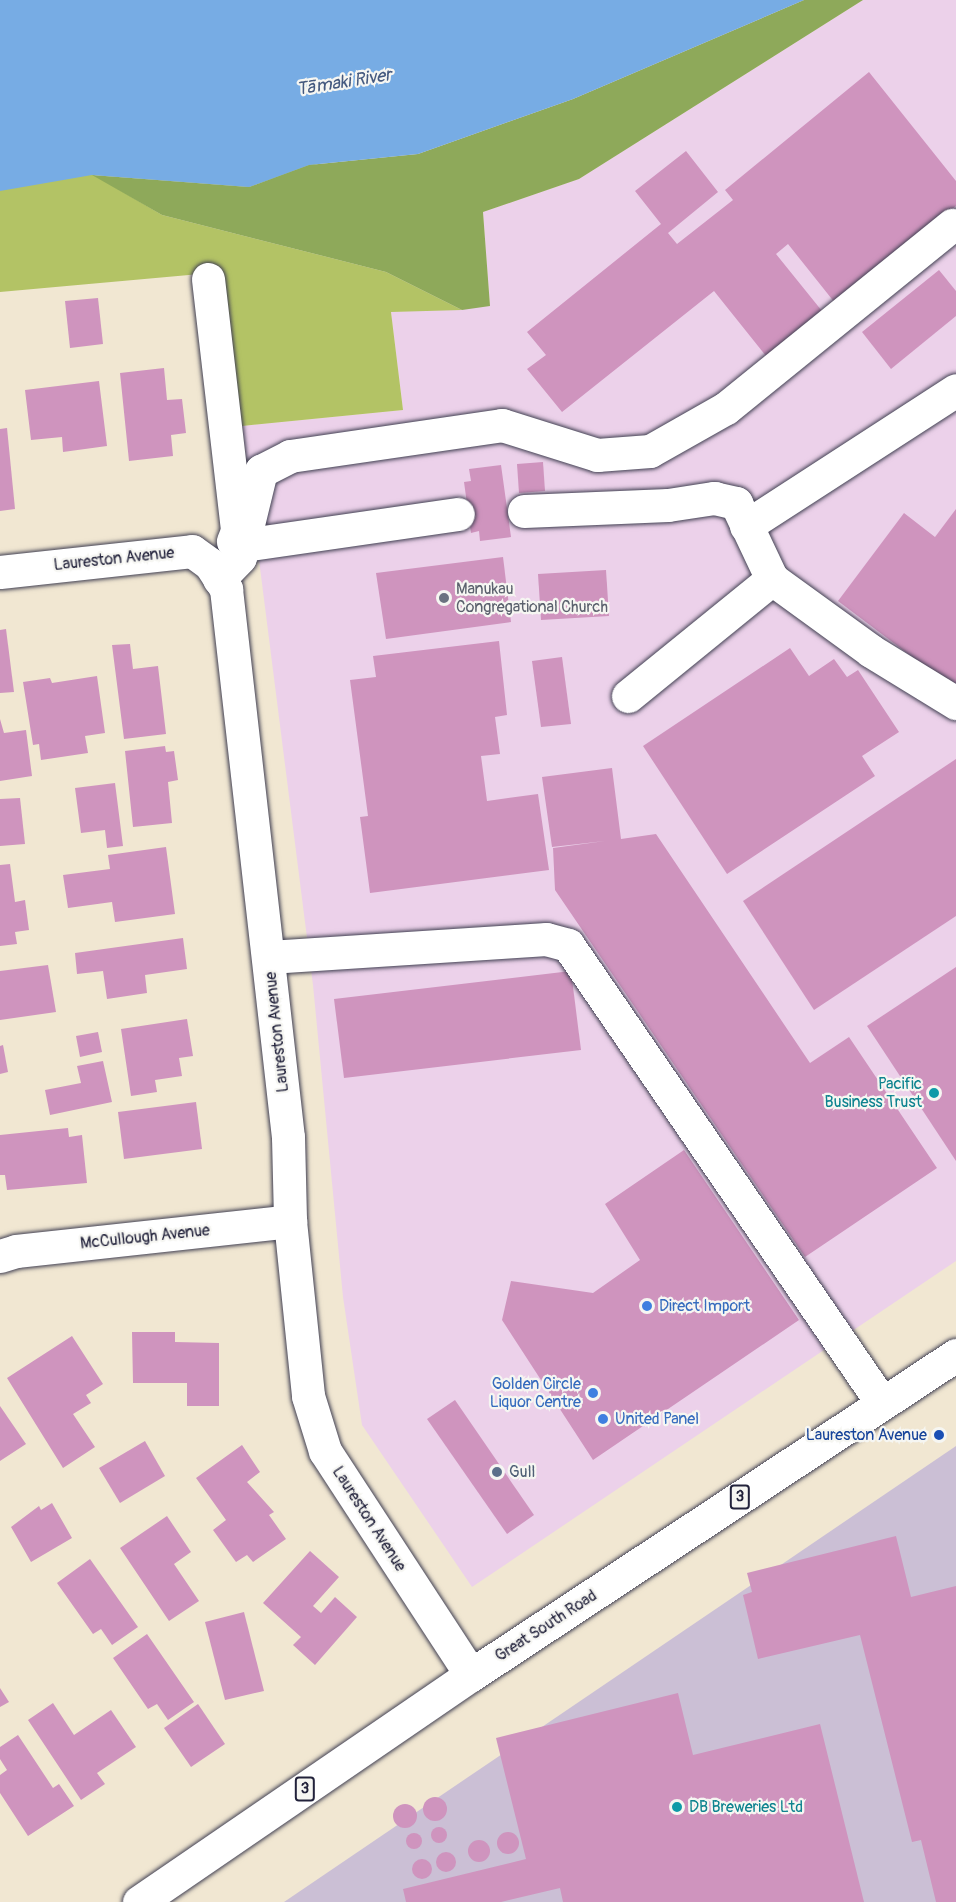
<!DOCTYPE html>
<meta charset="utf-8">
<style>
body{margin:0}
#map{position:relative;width:956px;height:1902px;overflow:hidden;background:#f1e7d2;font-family:Pangolin,sans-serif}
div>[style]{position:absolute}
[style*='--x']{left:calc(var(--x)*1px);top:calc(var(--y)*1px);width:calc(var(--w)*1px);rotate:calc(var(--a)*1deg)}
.built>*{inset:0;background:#ecd1ea}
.industrial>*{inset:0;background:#cbbfd5}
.green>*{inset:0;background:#b3c365}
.forest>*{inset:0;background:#8ea95a}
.water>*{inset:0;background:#77ace4}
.building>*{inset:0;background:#cf94be}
.round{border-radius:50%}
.roads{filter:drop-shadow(0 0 2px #414052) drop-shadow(0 0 2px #414052)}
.minor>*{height:33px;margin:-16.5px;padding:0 16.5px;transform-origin:16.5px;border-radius:16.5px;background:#fff}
.major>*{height:33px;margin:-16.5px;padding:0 16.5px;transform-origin:16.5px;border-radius:16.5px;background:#fff}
.dots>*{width:16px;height:16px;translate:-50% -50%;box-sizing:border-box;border:3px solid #f6f6f2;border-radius:50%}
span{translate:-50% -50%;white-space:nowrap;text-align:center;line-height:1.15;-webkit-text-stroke:4.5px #f6f6f2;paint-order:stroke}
.shield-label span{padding:2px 4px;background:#f6f6f2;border:2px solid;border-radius:4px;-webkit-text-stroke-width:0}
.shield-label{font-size:15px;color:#22223b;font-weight:700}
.street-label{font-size:16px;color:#22223b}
.worship-label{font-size:16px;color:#5b616d}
.left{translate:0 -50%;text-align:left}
.culture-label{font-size:16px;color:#0d838f}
.right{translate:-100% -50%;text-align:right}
.shop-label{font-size:16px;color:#366cbe}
.transit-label{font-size:16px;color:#164399}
.service-label{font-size:16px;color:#4e5e75}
.water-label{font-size:18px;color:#44597f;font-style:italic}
</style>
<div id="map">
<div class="built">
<div style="clip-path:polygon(863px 0,956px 0,956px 1261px,472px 1587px,362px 1425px,343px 1297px,313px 985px,242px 426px,403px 410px,391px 312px,490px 306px,483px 212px,579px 179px)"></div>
</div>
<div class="industrial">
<div style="clip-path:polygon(956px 1446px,956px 1902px,284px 1902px)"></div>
</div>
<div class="green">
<div style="clip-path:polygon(804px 0,249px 187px,94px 175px,162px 215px,386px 272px,462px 310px,391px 312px,403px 410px,242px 426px,251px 518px,200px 274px,0 292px,0 22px)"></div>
</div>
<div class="forest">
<div style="clip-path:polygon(804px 0,863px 0,579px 179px,483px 212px,490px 306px,462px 310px,386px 272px,162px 215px,92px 175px,249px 187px,309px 165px,418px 154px,573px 99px)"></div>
</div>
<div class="water">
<div style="clip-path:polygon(0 0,804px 0,573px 99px,418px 154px,309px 165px,249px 187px,92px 175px,0 191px)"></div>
</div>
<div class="building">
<div style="clip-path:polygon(869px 72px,956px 181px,956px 206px,835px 303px,788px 244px,776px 254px,822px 311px,766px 356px,714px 291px,562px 412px,527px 369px,546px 355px,527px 332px,661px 224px,635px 191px,686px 151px,718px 192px,668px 233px,677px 244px,733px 200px,725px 190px)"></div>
<div style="clip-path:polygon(939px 270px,956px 291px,956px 316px,891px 369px,862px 332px)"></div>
<div style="clip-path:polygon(98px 298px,103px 344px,70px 348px,65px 301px)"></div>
<div style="clip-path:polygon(164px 368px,167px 400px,182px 399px,186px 433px,171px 435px,173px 456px,129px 461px,120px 373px)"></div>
<div style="clip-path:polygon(99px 381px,107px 446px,63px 452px,62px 437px,31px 440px,25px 390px)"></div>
<div style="clip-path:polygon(7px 428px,15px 509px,0 511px,0 429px)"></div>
<div style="clip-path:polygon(543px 462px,545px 491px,519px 493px,517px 464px)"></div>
<div style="clip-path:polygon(501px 465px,511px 537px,480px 541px,479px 531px,471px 533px,464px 482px,471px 481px,469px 469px)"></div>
<div style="clip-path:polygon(956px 509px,956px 690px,838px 601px,904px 513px,935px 537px)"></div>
<div style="clip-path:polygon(503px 557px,511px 622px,386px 639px,376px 573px)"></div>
<div style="clip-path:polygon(606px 570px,609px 616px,541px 620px,538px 574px)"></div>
<div style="clip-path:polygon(6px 629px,14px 692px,0 693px,0 630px)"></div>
<div style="clip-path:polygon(499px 641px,507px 715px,495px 717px,500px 754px,481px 756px,487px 801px,538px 794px,549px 870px,370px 893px,360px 817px,368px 816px,350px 680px,376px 677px,373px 656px)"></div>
<div style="clip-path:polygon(130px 644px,133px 669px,158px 666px,166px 734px,124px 739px,112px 645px)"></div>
<div style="clip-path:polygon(790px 648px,809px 676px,834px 659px,847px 677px,858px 670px,899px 732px,862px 756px,875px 776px,727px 874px,643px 746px)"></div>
<div style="clip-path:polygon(562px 657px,571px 724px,541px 727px,532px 661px)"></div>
<div style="clip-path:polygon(97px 676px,105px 733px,85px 736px,88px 753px,41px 760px,39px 744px,33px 745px,23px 682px,50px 678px,52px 683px)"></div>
<div style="clip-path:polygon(0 719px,4px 733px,26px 730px,32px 776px,0 781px)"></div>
<div style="clip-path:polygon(165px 746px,166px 752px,174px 751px,178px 780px,168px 782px,172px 823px,133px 827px,125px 751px)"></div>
<div style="clip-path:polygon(956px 759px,956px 916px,814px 1010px,743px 901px)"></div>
<div style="clip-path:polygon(612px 768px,621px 839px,656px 834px,810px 1063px,849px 1037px,937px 1168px,805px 1257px,555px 890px,553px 848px,605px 841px,552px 847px,542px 777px)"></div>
<div style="clip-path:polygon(115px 783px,123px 846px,107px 848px,105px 830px,81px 833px,75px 788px)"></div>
<div style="clip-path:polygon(20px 798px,25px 844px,0 846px,0 799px)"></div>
<div style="clip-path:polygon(166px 847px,175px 914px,115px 922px,112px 902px,68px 908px,63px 875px,110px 869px,108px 855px)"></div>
<div style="clip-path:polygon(10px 864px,15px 902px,25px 900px,29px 930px,15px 932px,17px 944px,0 946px,0 865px)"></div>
<div style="clip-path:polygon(183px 938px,187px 969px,145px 975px,147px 993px,107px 999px,103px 971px,77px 974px,75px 953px)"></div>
<div style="clip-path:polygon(48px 965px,56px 1012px,0 1020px,0 971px)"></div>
<div style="clip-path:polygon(956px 967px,956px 1161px,867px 1026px)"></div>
<div style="clip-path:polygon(571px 971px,581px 1050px,344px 1078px,334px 999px)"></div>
<div style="clip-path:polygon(187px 1019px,193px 1056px,179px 1058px,182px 1076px,155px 1080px,157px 1092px,131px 1096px,121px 1029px)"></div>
<div style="clip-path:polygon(98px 1032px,102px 1052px,80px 1057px,76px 1036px)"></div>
<div style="clip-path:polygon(3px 1045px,8px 1072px,0 1074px,0 1046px)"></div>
<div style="clip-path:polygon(103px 1061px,112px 1102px,50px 1115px,45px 1090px,81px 1083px,77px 1066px)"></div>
<div style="clip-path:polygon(196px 1102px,202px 1149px,124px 1159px,118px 1112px)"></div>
<div style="clip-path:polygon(68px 1128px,69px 1137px,82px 1135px,87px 1183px,7px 1190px,5px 1175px,0 1175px,0 1135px)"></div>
<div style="clip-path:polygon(684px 1150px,799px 1320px,593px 1460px,502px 1320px,511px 1281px,593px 1293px,640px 1260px,605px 1204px)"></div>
<div style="clip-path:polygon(132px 1332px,175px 1332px,175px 1342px,219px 1343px,219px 1406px,187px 1406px,187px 1383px,133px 1383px)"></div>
<div style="clip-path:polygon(72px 1336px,103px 1384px,86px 1395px,91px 1403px,73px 1414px,95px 1447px,63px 1468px,7px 1378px)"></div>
<div style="clip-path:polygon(455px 1400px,534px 1515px,507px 1534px,427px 1419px)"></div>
<div style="clip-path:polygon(0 1406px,26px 1444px,0 1461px)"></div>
<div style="clip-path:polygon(145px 1441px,165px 1476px,120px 1503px,99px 1468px)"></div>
<div style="clip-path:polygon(242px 1445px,260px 1472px,247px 1482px,274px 1512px,269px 1515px,286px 1539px,253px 1562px,247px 1555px,236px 1562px,213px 1530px,226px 1520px,196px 1478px)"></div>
<div style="clip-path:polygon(52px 1503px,72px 1538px,31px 1562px,11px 1527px,39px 1506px,41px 1510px)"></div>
<div style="clip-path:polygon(167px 1516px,191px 1552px,174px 1564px,199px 1601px,169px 1621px,120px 1548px)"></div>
<div style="clip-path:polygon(896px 1536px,911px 1597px,956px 1586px,956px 1902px,936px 1902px,921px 1840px,912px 1842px,860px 1635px,758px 1659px,743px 1595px,752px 1592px,747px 1573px)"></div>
<div style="clip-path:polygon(310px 1551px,339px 1577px,313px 1606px,321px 1613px,335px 1597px,357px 1617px,315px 1665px,293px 1645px,301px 1637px,263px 1603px)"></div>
<div style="clip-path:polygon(90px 1559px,138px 1627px,112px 1645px,101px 1629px,93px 1634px,57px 1583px)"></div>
<div style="clip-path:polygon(244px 1612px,264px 1691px,225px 1700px,205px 1622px)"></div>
<div style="clip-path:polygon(147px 1634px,194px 1702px,168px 1720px,157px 1704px,148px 1709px,113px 1658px)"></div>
<div style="clip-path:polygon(0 1688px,9px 1702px,0 1707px)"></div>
<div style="clip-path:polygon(678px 1693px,693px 1755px,820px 1724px,864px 1902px,563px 1902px,560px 1888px,501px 1902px,406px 1902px,403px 1889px,526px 1859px,496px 1738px)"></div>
<div style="clip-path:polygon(53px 1703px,74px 1735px,111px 1710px,136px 1747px,97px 1773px,105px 1784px,81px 1800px,28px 1720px)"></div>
<div style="clip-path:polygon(198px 1704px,225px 1744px,191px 1767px,164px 1728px)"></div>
<div style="clip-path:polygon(18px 1735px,53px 1788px,59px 1784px,74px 1806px,28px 1836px,0 1793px,0 1775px,7px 1770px,0 1759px,0 1747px)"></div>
<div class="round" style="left:423px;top:1797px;width:24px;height:24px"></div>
<div class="round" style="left:393px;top:1804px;width:24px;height:24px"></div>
<div class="round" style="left:431px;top:1827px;width:16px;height:16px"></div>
<div class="round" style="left:497px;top:1832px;width:22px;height:22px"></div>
<div class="round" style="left:406px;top:1833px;width:16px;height:16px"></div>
<div class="round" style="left:468px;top:1840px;width:22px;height:22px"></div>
<div class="round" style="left:436px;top:1852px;width:20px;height:20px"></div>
<div class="round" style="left:412px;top:1859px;width:20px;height:20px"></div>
</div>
<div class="roads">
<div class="minor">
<div style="--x:208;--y:279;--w:254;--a:83.4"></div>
<div style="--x:237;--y:531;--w:11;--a:112"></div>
<div style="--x:524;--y:511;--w:144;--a:-2.4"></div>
<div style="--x:668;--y:505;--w:47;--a:-8.7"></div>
<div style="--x:714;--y:498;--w:23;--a:13"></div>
<div style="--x:736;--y:503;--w:84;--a:64.7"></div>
<div style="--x:772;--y:579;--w:122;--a:36"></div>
<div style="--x:871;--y:651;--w:100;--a:31.5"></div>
<div style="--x:746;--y:526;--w:250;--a:-32.9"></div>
<div style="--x:243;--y:545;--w:217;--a:-8.2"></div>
<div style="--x:0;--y:572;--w:193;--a:-6.2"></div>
<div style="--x:192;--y:551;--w:22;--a:36"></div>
<div style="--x:210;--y:564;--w:30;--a:57"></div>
<div style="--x:226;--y:589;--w:551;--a:83.55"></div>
<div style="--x:288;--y:1137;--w:84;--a:88.6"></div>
<div style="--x:290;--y:1221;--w:176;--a:84.1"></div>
<div style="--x:308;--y:1396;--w:58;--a:72.8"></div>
<div style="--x:325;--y:1451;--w:267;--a:56.9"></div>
<div style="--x:219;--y:579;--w:30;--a:-46"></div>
<div style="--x:240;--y:557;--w:89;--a:-76.3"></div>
<div style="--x:261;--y:471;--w:33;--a:-27"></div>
<div style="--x:290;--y:456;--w:214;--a:-8.3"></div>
<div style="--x:502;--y:425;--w:100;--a:17.5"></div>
<div style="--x:597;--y:455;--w:53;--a:-4.3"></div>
<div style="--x:650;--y:451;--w:87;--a:-29.5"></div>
<div style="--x:726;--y:408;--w:291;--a:-39"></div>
<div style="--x:628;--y:696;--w:186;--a:-39.1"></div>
<div style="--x:269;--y:957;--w:278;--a:-3.7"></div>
<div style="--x:546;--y:939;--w:23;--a:15"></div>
<div style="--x:568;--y:945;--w:555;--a:55.57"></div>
<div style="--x:0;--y:1256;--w:17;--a:-17"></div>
<div style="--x:16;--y:1251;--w:276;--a:-6.2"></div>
</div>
<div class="major">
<div style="--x:139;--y:1902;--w:402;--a:-34.4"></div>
<div style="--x:471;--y:1675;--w:581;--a:-33.42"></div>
</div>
</div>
<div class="dots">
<div style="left:444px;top:598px;background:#6b7280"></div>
<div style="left:934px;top:1093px;background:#0f9aa8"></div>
<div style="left:647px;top:1306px;background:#3f7fe0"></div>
<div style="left:593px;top:1393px;background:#3f7fe0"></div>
<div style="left:603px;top:1419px;background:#3f7fe0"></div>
<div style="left:939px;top:1435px;background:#1a4fb4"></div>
<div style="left:497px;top:1472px;background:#5c6f8a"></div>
<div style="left:677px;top:1807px;background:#0f9aa8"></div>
</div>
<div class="shield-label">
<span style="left:740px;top:1497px">3</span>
<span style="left:305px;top:1789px">3</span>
</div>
<div class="street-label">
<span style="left:114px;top:559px;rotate:-6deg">Laureston Avenue</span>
<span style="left:277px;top:1032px;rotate:-96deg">Laureston Avenue</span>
<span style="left:145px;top:1237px;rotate:-6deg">McCullough Avenue</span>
<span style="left:369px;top:1519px;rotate:57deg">Laureston Avenue</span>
<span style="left:546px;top:1626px;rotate:-33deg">Great South Road</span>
</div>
<div class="worship-label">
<span class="left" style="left:456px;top:598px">Manukau<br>Congregational Church</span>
</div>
<div class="culture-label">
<span class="right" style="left:922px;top:1093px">Pacific<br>Business Trust</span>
<span class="left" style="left:689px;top:1807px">DB Breweries Ltd</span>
</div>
<div class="shop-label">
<span class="left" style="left:659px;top:1306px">Direct Import</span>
<span class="right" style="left:581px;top:1393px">Golden Circle<br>Liquor Centre</span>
<span class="left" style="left:615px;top:1419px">United Panel</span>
</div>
<div class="transit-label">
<span class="right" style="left:927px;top:1435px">Laureston Avenue</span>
</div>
<div class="service-label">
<span class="left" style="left:509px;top:1472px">Gull</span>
</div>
<div class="water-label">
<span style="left:344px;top:83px;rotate:-9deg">Tāmaki River</span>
</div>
</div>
